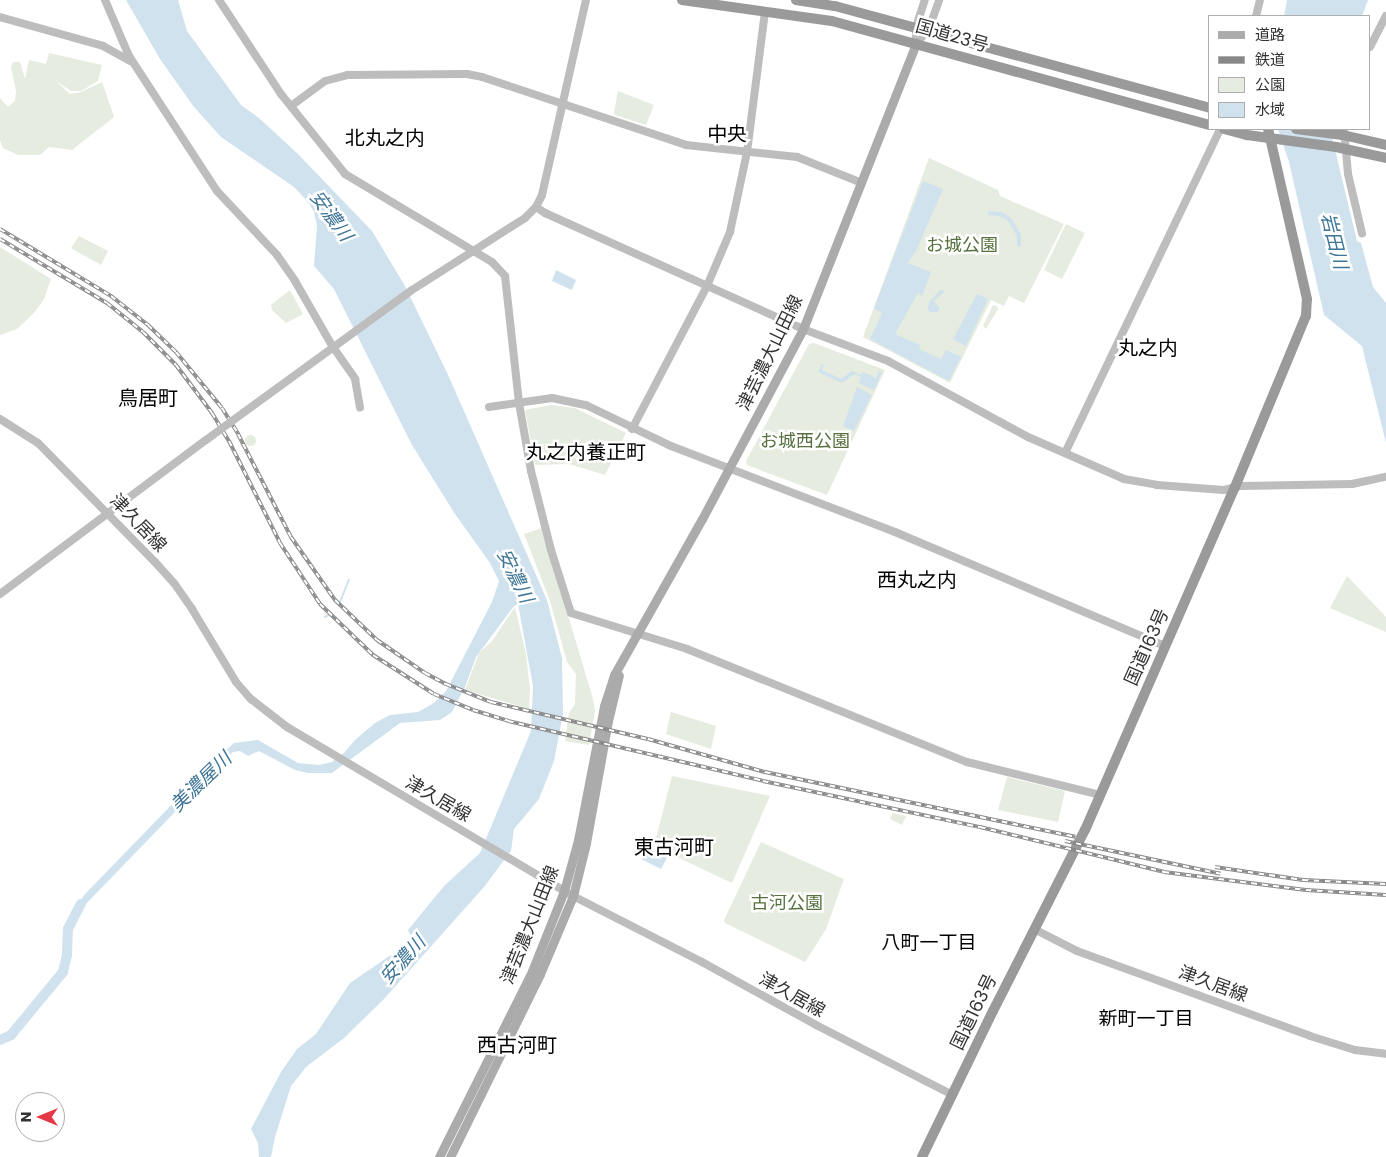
<!DOCTYPE html>
<meta charset="utf-8">
<style>
body{margin:0}
#map{position:relative;width:1386px;height:1157px;overflow:hidden;background:#fff;font-family:Poppins,"Noto Sans JP",sans-serif}
div>[style]{position:absolute}
[style*='--x']{left:calc(var(--x)*1px);top:calc(var(--y)*1px);width:calc(var(--w)*1px);rotate:calc(var(--a)*1deg)}
.green>*{inset:0;background:#e6ecdf}
.round{border-radius:50%}
.water>*{inset:0;background:#cfe2ee}
.stream>*{height:2px;margin:-1px;padding:0 1px;transform-origin:1px;border-radius:1px;background:#cfe2ee}
.river>*{height:10px;margin:-5px;padding:0 5px;transform-origin:5px;border-radius:5px;background:#cfe2ee}
.secondary>*{height:8px;margin:-4px;padding:0 4px;transform-origin:4px;border-radius:4px;background:#bdbdbd}
.primary>*{height:9px;margin:-4.5px;padding:0 4.5px;transform-origin:4.5px;border-radius:4.5px;background:#ababab}
.highway>*{height:10px;margin:-5px;padding:0 5px;transform-origin:5px;border-radius:5px;background:#9a9a9a}
.rail>*{height:4px;margin-top:-2px;transform-origin:0;background:repeating-linear-gradient(90deg,#fff 0 5.5px,#888 0 11px);box-sizing:border-box;border-block:1px solid #888}
.secondary-bridge>*{height:8px;margin:-4px;padding:0 4px;transform-origin:4px;border-radius:4px;background:#bdbdbd}
span{translate:-50% -50%;white-space:nowrap;text-align:center;line-height:1.15;-webkit-text-stroke:5px #fff;paint-order:stroke}
.street-label{font-size:18px;color:#333}
.park-label{font-size:18px;color:#56703f}
.water-label{font-size:19px;color:#3f7597;font-style:italic}
.neighbourhood-label{font-size:19px;color:#000}
.quarter-label{font-size:20px;color:#000}
.legend{position:absolute;left:1208px;top:15px;width:162px;height:115px;box-sizing:border-box;background:#fff;border:1px solid #adadad;margin:0;padding:6px 9px;list-style:none;font-size:15px;color:#333}
.legend li{display:flex;align-items:center;gap:10px;height:25px}
.legend b{width:25px;border:1px solid #adadad}
.north{position:absolute;left:15px;top:1092px;width:50px;height:50px;box-sizing:border-box;background:#fff;border:1px solid #adadad;border-radius:50%;rotate:270deg;font-size:14px;font-weight:700;line-height:20px;text-align:center;color:#333}
.north::after{content:'';display:block;margin:auto;width:18px;height:22px;background:#e63946;clip-path:polygon(50% 0,100% 100%,50% 72%,0 100%)}
</style>
<div id="map">
<div class="green">
<div style="clip-path:polygon(49px 53px,102px 65px,98px 81px,81px 91px,71px 91px,56px 81px,70px 94px,81px 92px,102px 82px,114px 117px,72px 150px,49px 147px,40px 155px,18px 155px,3px 148px,0 140px,0 98px,8px 107px,15px 101px,16px 91px,11px 67px,13px 62px,20px 62px,25px 79px,29px 60px,46px 64px)"></div>
<div style="clip-path:polygon(618px 91px,654px 105px,646px 125px,615px 115px,614px 112px)"></div>
<div style="clip-path:polygon(929px 158px,998px 190px,1000px 196px,1064px 224px,1024px 303px,1009px 296px,1004px 306px,991px 300px,950px 383px,863px 337px)"></div>
<div style="clip-path:polygon(1066px 224px,1085px 233px,1062px 279px,1044px 270px)"></div>
<div style="clip-path:polygon(79px 236px,108px 251px,101px 265px,71px 248px)"></div>
<div style="clip-path:polygon(0 247px,51px 279px,44px 299px,34px 313px,17px 329px,0 335px)"></div>
<div style="clip-path:polygon(290px 290px,303px 314px,286px 323px,272px 310px,271px 305px)"></div>
<div style="clip-path:polygon(993px 305px,997px 306px,998px 309px,986px 329px,983px 326px)"></div>
<div style="clip-path:polygon(814px 343px,885px 370px,827px 495px,747px 465px,746px 461px,809px 344px)"></div>
<div style="clip-path:polygon(551px 405px,575px 408px,626px 433px,605px 475px,569px 464px,535px 465px,525px 410px)"></div>
<div class="round" style="left:244.5px;top:434.5px;width:11px;height:11px"></div>
<div style="clip-path:polygon(542px 528px,593px 699px,595px 711px,589px 745px,565px 741px,569px 713px,575px 704px,576px 674px,567px 662px,550px 601px,524px 534px)"></div>
<div style="clip-path:polygon(1347px 576px,1386px 617px,1386px 632px,1330px 608px)"></div>
<div style="clip-path:polygon(515px 607px,526px 654px,530px 689px,529px 709px,465px 690px,479px 653px,492px 641px)"></div>
<div style="clip-path:polygon(671px 712px,716px 726px,711px 749px,666px 734px)"></div>
<div style="clip-path:polygon(672px 776px,770px 796px,732px 883px,654px 846px)"></div>
<div style="clip-path:polygon(1007px 777px,1065px 791px,1058px 822px,998px 810px)"></div>
<div style="clip-path:polygon(893px 813px,906px 816px,902px 825px,890px 819px)"></div>
<div style="clip-path:polygon(761px 842px,844px 879px,826px 929px,805px 962px,725px 923px,724px 920px)"></div>
</div>
<div class="water">
<div style="clip-path:polygon(126px 0,178px 0,187px 31px,241px 105px,259px 118px,298px 154px,372px 231px,405px 286px,449px 377px,547px 600px,562px 658px,563px 714px,554px 761px,539px 799px,514px 829px,511px 851px,484px 887px,384px 999px,344px 1038px,306px 1067px,291px 1086px,275px 1137px,271px 1157px,259px 1157px,258px 1143px,251px 1129px,281px 1072px,297px 1049px,316px 1034px,350px 983px,413px 940px,408px 930px,444px 886px,480px 853px,531px 731px,533px 686px,518px 604px,514px 606px,476px 657px,465px 687px,452px 712px,440px 720px,400px 723px,332px 773px,308px 773px,295px 770px,259px 751px,248px 756px,240px 751px,233px 752px,83px 907px,77px 916px,71px 912px,86px 893px,215px 760px,234px 743px,258px 740px,298px 763px,319px 765px,332px 762px,344px 753px,355px 740px,375px 723px,390px 715px,418px 712px,434px 703px,446px 691px,492px 602px,499px 581px,490px 563px,455px 514px,412px 445px,334px 289px,314px 266px,317px 226px,314px 212px,309px 203px,294px 187px,221px 137px,194px 107px,160px 59px)"></div>
<div style="clip-path:polygon(1287px 0,1368px 0,1362px 16px,1284px 16px)"></div>
<div style="clip-path:polygon(1278px 129px,1330px 129px,1357px 241px,1361px 243px,1373px 287px,1386px 303px,1386px 443px,1362px 346px,1324px 315px,1289px 162px)"></div>
<div style="clip-path:polygon(923px 181px,943px 189px,916px 251px,908px 263px,931px 272px,922px 296px,918px 293px,895px 334px,920px 345px,919px 349px,941px 359px,946px 350px,961px 357px,949px 381px,870px 339px,882px 313px,874px 308px)"></div>
<div style="clip-path:polygon(988px 211px,1002px 212px,1011px 218px,1021px 234px,1021px 247px,1017px 246px,1017px 236px,1008px 221px,999px 216px,988px 215px)"></div>
<div style="clip-path:polygon(979px 238px,987px 243px,990px 253px,974px 254px,973px 252px)"></div>
<div style="clip-path:polygon(556px 270px,576px 280px,572px 290px,552px 281px)"></div>
<div style="clip-path:polygon(940px 290px,945px 291px,934px 301px,940px 309px,937px 312px,930px 312px,928px 309px,929px 302px)"></div>
<div style="clip-path:polygon(977px 294px,988px 299px,966px 346px,953px 339px)"></div>
<div style="clip-path:polygon(822px 364px,824px 365px,822px 370px,841px 379px,852px 371px,861px 375px,863px 372px,876px 378px,879px 371px,882px 373px,874px 390px,859px 383px,861px 377px,854px 374px,842px 383px,818px 372px)"></div>
<div style="clip-path:polygon(857px 387px,872px 395px,854px 431px,843px 426px)"></div>
<div style="clip-path:polygon(647px 847px,667px 858px,661px 869px,641px 859px)"></div>
</div>
<div class="stream">
<div style="--x:340;--y:602;--w:24;--a:-68"></div>
<div style="--x:325;--y:617;--w:4;--a:-27"></div>
</div>
<div class="river">
<div style="--x:0;--y:1040;--w:12;--a:-24"></div>
<div style="--x:11;--y:1035;--w:82;--a:-50.5"></div>
<div style="--x:63;--y:972;--w:17;--a:-77"></div>
<div style="--x:67;--y:955;--w:26;--a:-88"></div>
<div style="--x:68;--y:929;--w:28;--a:-63"></div>
</div>
<div class="secondary">
<div style="--x:105;--y:0;--w:61;--a:66.8"></div>
<div style="--x:129;--y:56;--w:161;--a:56.9"></div>
<div style="--x:217;--y:191;--w:88;--a:46.8"></div>
<div style="--x:277;--y:255;--w:32;--a:55"></div>
<div style="--x:295;--y:281;--w:76;--a:60.1"></div>
<div style="--x:333;--y:347;--w:39;--a:55"></div>
<div style="--x:355;--y:379;--w:29;--a:80"></div>
<div style="--x:219;--y:0;--w:113;--a:56.6"></div>
<div style="--x:281;--y:94;--w:102;--a:51.3"></div>
<div style="--x:345;--y:174;--w:171;--a:30.9"></div>
<div style="--x:492;--y:262;--w:19;--a:47"></div>
<div style="--x:505;--y:276;--w:128;--a:83.7"></div>
<div style="--x:519;--y:403;--w:69;--a:80"></div>
<div style="--x:531;--y:471;--w:81;--a:75.8"></div>
<div style="--x:551;--y:550;--w:66;--a:72.4"></div>
<div style="--x:571;--y:613;--w:121;--a:17.2"></div>
<div style="--x:687;--y:649;--w:302;--a:22"></div>
<div style="--x:967;--y:762;--w:137;--a:13.9"></div>
<div style="--x:1256;--y:16;--w:16;--a:-76"></div>
<div style="--x:0;--y:17;--w:107;--a:15.7"></div>
<div style="--x:103;--y:46;--w:31;--a:29"></div>
<div style="--x:916;--y:43;--w:17;--a:-45"></div>
<div style="--x:928;--y:31;--w:33;--a:-70"></div>
<div style="--x:916;--y:43;--w:16;--a:-90"></div>
<div style="--x:916;--y:27;--w:28;--a:-72"></div>
<div style="--x:1370;--y:47;--w:35;--a:-63"></div>
<div style="--x:291;--y:106;--w:42;--a:-36.3"></div>
<div style="--x:325;--y:81;--w:24;--a:-15"></div>
<div style="--x:348;--y:75;--w:119;--a:-0.5"></div>
<div style="--x:467;--y:74;--w:15;--a:11"></div>
<div style="--x:482;--y:77;--w:215;--a:18.4"></div>
<div style="--x:686;--y:145;--w:112;--a:6.2"></div>
<div style="--x:797;--y:157;--w:70;--a:21.8"></div>
<div style="--x:1344;--y:129;--w:45;--a:84.9"></div>
<div style="--x:1348;--y:174;--w:61;--a:76.7"></div>
<div style="--x:536;--y:207;--w:11;--a:34"></div>
<div style="--x:545;--y:213;--w:283;--a:24.2"></div>
<div style="--x:803;--y:329;--w:91;--a:20.6"></div>
<div style="--x:888;--y:361;--w:159;--a:28.5"></div>
<div style="--x:1028;--y:437;--w:105;--a:23.6"></div>
<div style="--x:1124;--y:479;--w:34;--a:10"></div>
<div style="--x:1157;--y:485;--w:67;--a:4.3"></div>
<div style="--x:1224;--y:490;--w:16;--a:-14"></div>
<div style="--x:1240;--y:486;--w:112;--a:-1"></div>
<div style="--x:1352;--y:484;--w:35;--a:-12"></div>
<div style="--x:309;--y:365;--w:127;--a:-36.1"></div>
<div style="--x:412;--y:290;--w:134;--a:-32.5"></div>
<div style="--x:525;--y:218;--w:16;--a:-45"></div>
<div style="--x:536;--y:207;--w:13;--a:-63"></div>
<div style="--x:542;--y:195;--w:200;--a:-77.3"></div>
<div style="--x:489;--y:407;--w:64;--a:-8.1"></div>
<div style="--x:552;--y:398;--w:35;--a:12"></div>
<div style="--x:586;--y:405;--w:94;--a:25.8"></div>
<div style="--x:671;--y:446;--w:240;--a:21"></div>
<div style="--x:895;--y:532;--w:293;--a:22.9"></div>
<div style="--x:0;--y:419;--w:45;--a:32.3"></div>
<div style="--x:38;--y:443;--w:167;--a:45.5"></div>
<div style="--x:155;--y:562;--w:28;--a:48"></div>
<div style="--x:174;--y:583;--w:32;--a:55"></div>
<div style="--x:192;--y:609;--w:85;--a:58.9"></div>
<div style="--x:236;--y:682;--w:23;--a:49"></div>
<div style="--x:251;--y:699;--w:46;--a:37.9"></div>
<div style="--x:287;--y:727;--w:332;--a:30.6"></div>
<div style="--x:573;--y:896;--w:145;--a:27.1"></div>
<div style="--x:702;--y:962;--w:130;--a:28.9"></div>
<div style="--x:816;--y:1025;--w:152;--a:27.1"></div>
<div style="--x:632;--y:429;--w:161;--a:-62.3"></div>
<div style="--x:707;--y:286;--w:59;--a:-66.9"></div>
<div style="--x:730;--y:232;--w:82;--a:-78"></div>
<div style="--x:747;--y:152;--w:142;--a:-82.7"></div>
<div style="--x:1065;--y:453;--w:359;--a:-64.4"></div>
<div style="--x:0;--y:594;--w:257;--a:-36.8"></div>
<div style="--x:1034;--y:929;--w:48;--a:27.1"></div>
<div style="--x:1077;--y:951;--w:248;--a:20"></div>
<div style="--x:1310;--y:1036;--w:47;--a:17.3"></div>
<div style="--x:1355;--y:1050;--w:31;--a:7"></div>
</div>
<div class="primary">
<div style="--x:439;--y:1157;--w:208;--a:-63.4"></div>
<div style="--x:532;--y:971;--w:86;--a:-68.2"></div>
<div style="--x:564;--y:891;--w:53;--a:-74.6"></div>
<div style="--x:578;--y:840;--w:136;--a:-79"></div>
<div style="--x:604;--y:706;--w:33;--a:-72"></div>
<div style="--x:614;--y:675;--w:179;--a:-60.6"></div>
<div style="--x:702;--y:519;--w:215;--a:-62"></div>
<div style="--x:803;--y:329;--w:308;--a:-68.4"></div>
<div style="--x:450;--y:1157;--w:204;--a:-63.8"></div>
<div style="--x:540;--y:974;--w:85;--a:-67.1"></div>
<div style="--x:573;--y:896;--w:55;--a:-76.2"></div>
<div style="--x:586;--y:843;--w:124;--a:-79.8"></div>
<div style="--x:608;--y:721;--w:47;--a:-76.6"></div>
</div>
<div class="highway">
<div style="--x:682;--y:0;--w:151;--a:8"></div>
<div style="--x:832;--y:21;--w:392;--a:15.4"></div>
<div style="--x:796;--y:0;--w:39;--a:9"></div>
<div style="--x:835;--y:6;--w:389;--a:15.2"></div>
<div style="--x:1224;--y:129;--w:24;--a:15"></div>
<div style="--x:1247;--y:135;--w:90;--a:7.7"></div>
<div style="--x:1336;--y:147;--w:51;--a:12.4"></div>
<div style="--x:1296;--y:129;--w:47;--a:7.3"></div>
<div style="--x:1343;--y:135;--w:44;--a:13.1"></div>
<div style="--x:922;--y:1157;--w:162;--a:-64.1"></div>
<div style="--x:993;--y:1011;--w:203;--a:-63.1"></div>
<div style="--x:1085;--y:830;--w:374;--a:-66.4"></div>
<div style="--x:1235;--y:487;--w:185;--a:-67.5"></div>
<div style="--x:1306;--y:316;--w:17;--a:-87"></div>
<div style="--x:1307;--y:299;--w:174;--a:-102.9"></div>
</div>
<div class="rail">
<div style="--x:0;--y:229;--w:130;--a:31.1"></div>
<div style="--x:111;--y:296;--w:47;--a:38.1"></div>
<div style="--x:148;--y:325;--w:39;--a:44"></div>
<div style="--x:176;--y:352;--w:72;--a:50.6"></div>
<div style="--x:222;--y:408;--w:31;--a:58"></div>
<div style="--x:238;--y:434;--w:116;--a:62.8"></div>
<div style="--x:291;--y:537;--w:77;--a:55.1"></div>
<div style="--x:335;--y:600;--w:58;--a:43.6"></div>
<div style="--x:377;--y:640;--w:58;--a:34.5"></div>
<div style="--x:425;--y:673;--w:24;--a:28"></div>
<div style="--x:446;--y:684;--w:48;--a:21.8"></div>
<div style="--x:491;--y:702;--w:161;--a:13.3"></div>
<div style="--x:648;--y:739;--w:122;--a:15.8"></div>
<div style="--x:765;--y:772;--w:317;--a:11.8"></div>
<div style="--x:0;--y:239;--w:125;--a:30.9"></div>
<div style="--x:107;--y:303;--w:46;--a:38.9"></div>
<div style="--x:143;--y:332;--w:47;--a:45"></div>
<div style="--x:176;--y:365;--w:60;--a:53.1"></div>
<div style="--x:212;--y:413;--w:33;--a:59"></div>
<div style="--x:229;--y:441;--w:114;--a:63.4"></div>
<div style="--x:280;--y:543;--w:73;--a:56.7"></div>
<div style="--x:320;--y:604;--w:74;--a:43.9"></div>
<div style="--x:373;--y:655;--w:72;--a:32.6"></div>
<div style="--x:434;--y:694;--w:42;--a:22.3"></div>
<div style="--x:473;--y:710;--w:37;--a:17"></div>
<div style="--x:508;--y:721;--w:262;--a:13.2"></div>
<div style="--x:763;--y:781;--w:222;--a:12"></div>
<div style="--x:980;--y:827;--w:189;--a:13.7"></div>
<div style="--x:1164;--y:872;--w:143;--a:7.2"></div>
<div style="--x:1306;--y:890;--w:80;--a:3.6"></div>
<div style="--x:1065;--y:841;--w:159;--a:11.9"></div>
<div style="--x:1215;--y:867;--w:89;--a:8.4"></div>
<div style="--x:1303;--y:880;--w:83;--a:2.8"></div>
</div>
<div class="secondary-bridge">
<div style="--x:206;--y:440;--w:127;--a:-36.1"></div>
</div>
<div class="street-label">
<span style="left:952px;top:36px;rotate:16deg">国道23号</span>
<span style="left:770px;top:353px;rotate:-64deg">津芸濃大山田線</span>
<span style="left:138px;top:523px;rotate:46deg">津久居線</span>
<span style="left:1147px;top:647px;rotate:-66deg">国道163号</span>
<span style="left:438px;top:799px;rotate:30deg">津久居線</span>
<span style="left:530px;top:925px;rotate:-68deg">津芸濃大山田線</span>
<span style="left:1213px;top:984px;rotate:20deg">津久居線</span>
<span style="left:792px;top:995px;rotate:29deg">津久居線</span>
<span style="left:974px;top:1012px;rotate:-64deg">国道163号</span>
</div>
<div class="park-label">
<span style="left:962px;top:245px">お城公園</span>
<span style="left:805px;top:441px">お城西公園</span>
<span style="left:787px;top:903px">古河公園</span>
</div>
<div class="water-label">
<span style="left:331px;top:216px;rotate:54deg">安濃川</span>
<span style="left:1334px;top:241px;rotate:76deg">岩田川</span>
<span style="left:515px;top:576px;rotate:64deg">安濃川</span>
<span style="left:201px;top:782px;rotate:-44deg">美濃屋川</span>
<span style="left:403px;top:960px;rotate:-48deg">安濃川</span>
</div>
<div class="neighbourhood-label">
<span style="left:929px;top:943px">八町一丁目</span>
<span style="left:1146px;top:1019px">新町一丁目</span>
</div>
<div class="quarter-label">
<span style="left:727px;top:134px">中央</span>
<span style="left:385px;top:138px">北丸之内</span>
<span style="left:1148px;top:348px">丸之内</span>
<span style="left:148px;top:398px">鳥居町</span>
<span style="left:586px;top:452px">丸之内養正町</span>
<span style="left:917px;top:580px">西丸之内</span>
<span style="left:674px;top:847px">東古河町</span>
<span style="left:517px;top:1045px">西古河町</span>
</div>
<ul class="legend">
<li><b style="height:6px;background:#ababab"></b>道路</li>
<li><b style="height:6px;background:#888"></b>鉄道</li>
<li><b style="height:14px;background:#e6ecdf"></b>公園</li>
<li><b style="height:14px;background:#cfe2ee"></b>水域</li>
</ul>
<div class="north">N</div>
</div>
